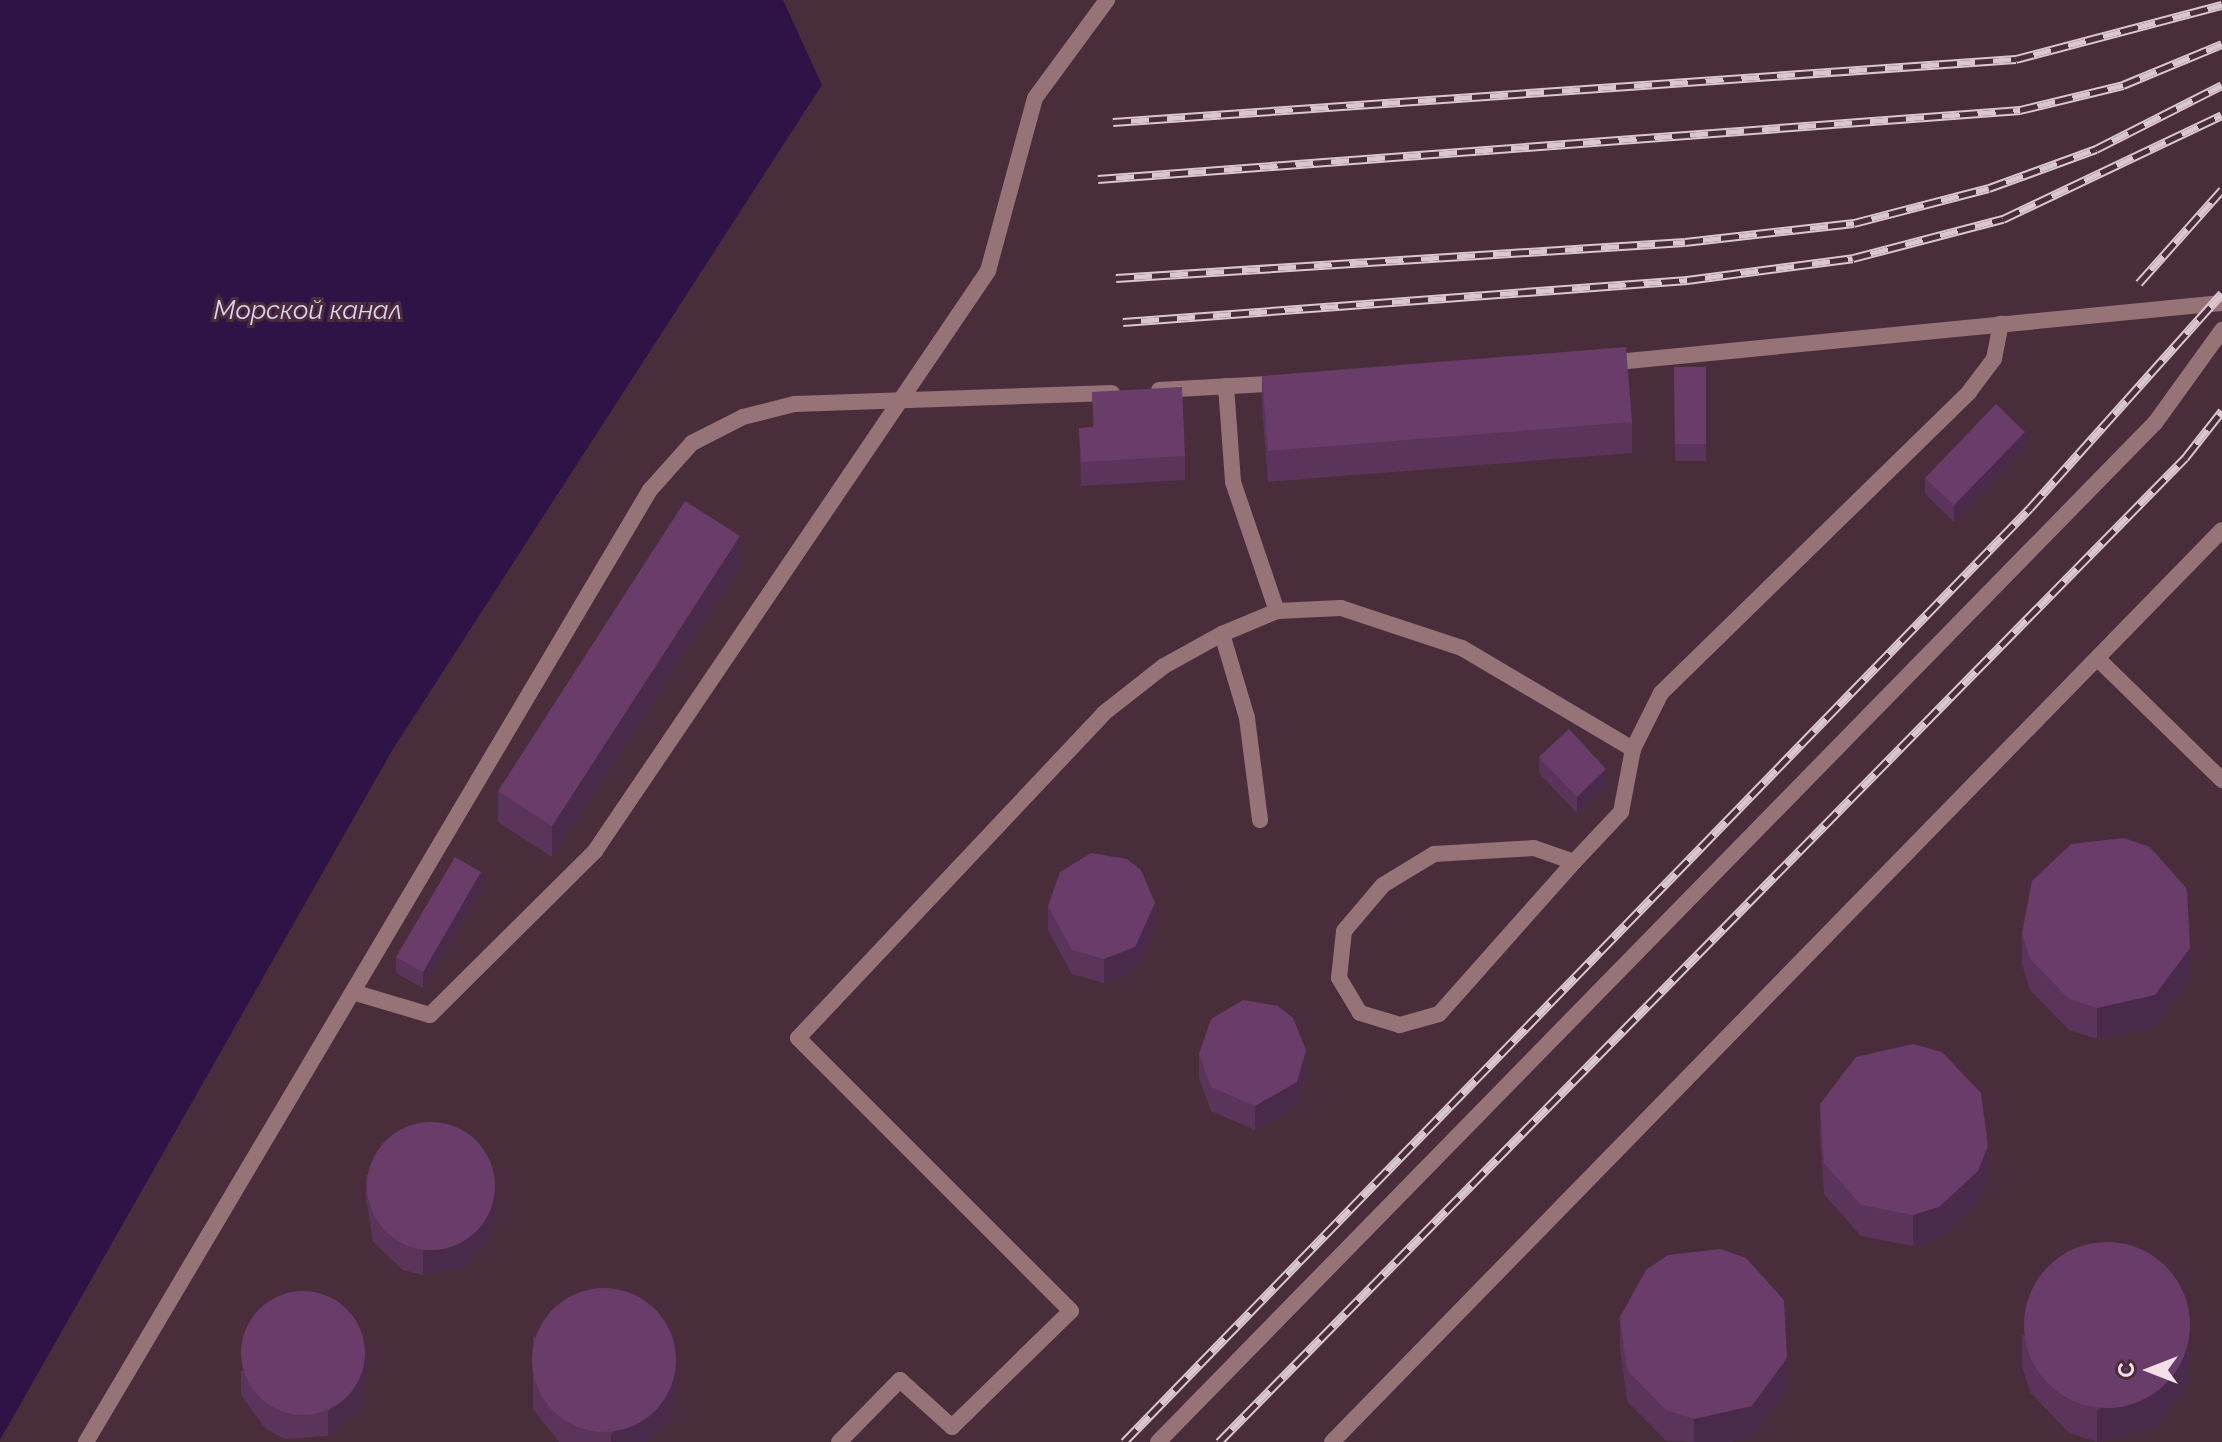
<!DOCTYPE html>
<meta charset="utf-8">
<style>
body{margin:0}
#map{position:relative;width:2222px;height:1442px;overflow:hidden;background:#4a2d3b;font-family:Raleway,sans-serif}
div>[style]{position:absolute}
[style*='--x']{left:calc(var(--x)*1px);top:calc(var(--y)*1px);width:calc(var(--w)*1px);rotate:calc(var(--a)*1deg)}
.water>*{inset:0;background:#2e1346}
.service>*{height:16px;margin:-8px;padding:0 8px;transform-origin:8px;border-radius:8px;background:#957377}
.rail>*{height:9px;margin-top:-4.5px;transform-origin:0;background:repeating-linear-gradient(90deg,#4a2d3b 0 18px,#dac6cf 0 36px);box-sizing:border-box;border-block:2px solid #dac6cf}
.wall>*{inset:0;background:#5b345b}
.shaded-wall>*{inset:0;background:#4a2a4a}
.building>*{inset:0;background:#6a3c6a}
.round{border-radius:50%}
span{translate:-50% -50%;white-space:nowrap;text-align:center;line-height:1.15;-webkit-text-stroke:6px #4a2d3b;paint-order:stroke}
.water-label{font-size:26px;color:#dfd0f2;font-style:italic}
.north{position:absolute;left:2110px;top:1330px;width:80px;height:80px;-webkit-text-stroke:6px #4a2d3b;paint-order:stroke;rotate:270deg;font-size:22px;font-weight:700;line-height:32px;text-align:center;color:#f2dfe8}
.north::after{content:'';display:block;margin:auto;width:28px;height:36px;background:#f2dfe8;clip-path:polygon(50% 0,100% 100%,50% 72%,0 100%)}
</style>
<div id="map">
<div class="water">
<div style="clip-path:polygon(0 0,783px 0,822px 85px,393px 749px,0 1440px)"></div>
</div>
<div class="service">
<div style="--x:1607;--y:363;--w:618;--a:-5.57"></div>
<div style="--x:1226;--y:386;--w:96;--a:85.8"></div>
<div style="--x:1233;--y:482;--w:136;--a:71.2"></div>
<div style="--x:1159;--y:390;--w:125;--a:-3.2"></div>
<div style="--x:1222;--y:634;--w:88;--a:73.4"></div>
<div style="--x:1247;--y:718;--w:103;--a:82.7"></div>
<div style="--x:2099;--y:660;--w:172;--a:44.3"></div>
<div style="--x:1574;--y:862;--w:203;--a:131.6"></div>
<div style="--x:1439;--y:1014;--w:41;--a:164.2"></div>
<div style="--x:1400;--y:1025;--w:42;--a:-163.3"></div>
<div style="--x:1360;--y:1013;--w:41;--a:-121"></div>
<div style="--x:1339;--y:978;--w:47;--a:-83.9"></div>
<div style="--x:1344;--y:931;--w:60;--a:-49.7"></div>
<div style="--x:1383;--y:885;--w:60;--a:-31.3"></div>
<div style="--x:1434;--y:854;--w:100;--a:-3.4"></div>
<div style="--x:1534;--y:848;--w:42;--a:19.3"></div>
<div style="--x:1574;--y:862;--w:69;--a:-46.8"></div>
<div style="--x:1621;--y:812;--w:64;--a:-79.2"></div>
<div style="--x:1633;--y:749;--w:63;--a:-63.4"></div>
<div style="--x:1661;--y:693;--w:431;--a:-44.3"></div>
<div style="--x:1969;--y:392;--w:41;--a:-52.9"></div>
<div style="--x:1994;--y:359;--w:36;--a:-79"></div>
<div style="--x:356;--y:993;--w:77;--a:16.6"></div>
<div style="--x:430;--y:1015;--w:233;--a:-44.8"></div>
<div style="--x:595;--y:851;--w:701;--a:-55.88"></div>
<div style="--x:988;--y:271;--w:179;--a:-74.8"></div>
<div style="--x:1035;--y:98;--w:122;--a:-53.7"></div>
<div style="--x:86;--y:1442;--w:1107;--a:-59.36"></div>
<div style="--x:650;--y:490;--w:63;--a:-48.2"></div>
<div style="--x:692;--y:443;--w:57;--a:-27"></div>
<div style="--x:743;--y:417;--w:53;--a:-14.3"></div>
<div style="--x:794;--y:404;--w:318;--a:-2"></div>
<div style="--x:839;--y:1442;--w:87;--a:-45.5"></div>
<div style="--x:900;--y:1380;--w:70;--a:42.1"></div>
<div style="--x:952;--y:1427;--w:166;--a:-44.3"></div>
<div style="--x:1071;--y:1311;--w:386;--a:-135"></div>
<div style="--x:798;--y:1038;--w:446;--a:-46.7"></div>
<div style="--x:1104;--y:713;--w:76;--a:-38.1"></div>
<div style="--x:1164;--y:666;--w:66;--a:-28.9"></div>
<div style="--x:1222;--y:634;--w:60;--a:-22.7"></div>
<div style="--x:1277;--y:611;--w:64;--a:-2.7"></div>
<div style="--x:1341;--y:608;--w:127;--a:18.3"></div>
<div style="--x:1462;--y:648;--w:199;--a:30.6"></div>
<div style="--x:1158;--y:1442;--w:1426;--a:-45.63"></div>
<div style="--x:2155;--y:423;--w:115;--a:-54.2"></div>
<div style="--x:1332;--y:1442;--w:1274;--a:-45.7"></div>
</div>
<div class="rail">
<div style="--x:1113;--y:122;--w:905;--a:-3.99"></div>
<div style="--x:2016;--y:59;--w:213;--a:-14.7"></div>
<div style="--x:1098;--y:179;--w:925;--a:-4.28"></div>
<div style="--x:2020;--y:110;--w:106;--a:-13.6"></div>
<div style="--x:2123;--y:85;--w:107;--a:-22.5"></div>
<div style="--x:1116;--y:278;--w:570;--a:-3.62"></div>
<div style="--x:1685;--y:242;--w:170;--a:-6.4"></div>
<div style="--x:1854;--y:223;--w:139;--a:-14.5"></div>
<div style="--x:1989;--y:188;--w:114;--a:-20"></div>
<div style="--x:2096;--y:149;--w:141;--a:-26.9"></div>
<div style="--x:2139;--y:283;--w:125;--a:-48.3"></div>
<div style="--x:1123;--y:322;--w:566;--a:-4.26"></div>
<div style="--x:1687;--y:280;--w:167;--a:-7.5"></div>
<div style="--x:1853;--y:258;--w:155;--a:-14.6"></div>
<div style="--x:2003;--y:219;--w:242;--a:-25.4"></div>
<div style="--x:1124;--y:1442;--w:1301;--a:-45.87"></div>
<div style="--x:2030;--y:508;--w:288;--a:-48.2"></div>
<div style="--x:1219;--y:1442;--w:1379;--a:-45.53"></div>
<div style="--x:2185;--y:458;--w:60;--a:-51.8"></div>
</div>
<div class="wall">
<div style="clip-path:polygon(1674px 367px,1706px 367px,1706px 461px,1675px 461px)"></div>
<div style="clip-path:polygon(1262px 376px,1632px 422px,1632px 453px,1268px 482px,1262px 407px)"></div>
<div style="clip-path:polygon(1092px 392px,1185px 456px,1185px 480px,1081px 486px,1079px 428px,1093px 427px)"></div>
<div style="clip-path:polygon(2025px 448px,1954px 522px,1925px 494px,1925px 478px)"></div>
<div style="clip-path:polygon(740px 567px,552px 857px,498px 822px,498px 791px)"></div>
<div style="clip-path:polygon(1539px 757px,1606px 785px,1577px 813px,1539px 773px)"></div>
<div style="clip-path:polygon(481px 889px,423px 988px,396px 973px,396px 957px)"></div>
<div style="clip-path:polygon(1048px 906px,1155px 927px,1135px 971px,1104px 983px,1072px 974px,1048px 930px)"></div>
<div style="clip-path:polygon(2022px 933px,2190px 979px,2155px 1026px,2097px 1039px,2069px 1030px,2030px 990px,2022px 964px)"></div>
<div style="clip-path:polygon(1199px 1054px,1306px 1074px,1297px 1106px,1255px 1130px,1211px 1111px,1199px 1078px)"></div>
<div style="clip-path:polygon(1820px 1104px,1988px 1177px,1978px 1202px,1939px 1238px,1913px 1246px,1861px 1236px,1824px 1194px,1820px 1135px)"></div>
<div style="clip-path:polygon(366px 1174px,496px 1216px,491px 1236px,464px 1267px,423px 1275px,403px 1270px,373px 1242px,366px 1198px)"></div>
<div style="clip-path:polygon(1620px 1317px,1787px 1389px,1752px 1437px,1729px 1442px,1666px 1441px,1627px 1401px,1620px 1348px)"></div>
<div style="clip-path:polygon(2022px 1335px,2190px 1381px,2155px 1428px,2097px 1442px,2069px 1433px,2030px 1392px,2022px 1366px)"></div>
<div style="clip-path:polygon(533px 1336px,677px 1371px,670px 1420px,646px 1442px,559px 1442px,533px 1409px)"></div>
<div style="clip-path:polygon(367px 1366px,360px 1408px,328px 1436px,285px 1439px,266px 1429px,241px 1395px,241px 1371px)"></div>
</div>
<div class="shaded-wall">
<div style="clip-path:polygon(2025px 432px,2025px 448px,1954px 522px,1954px 505px)"></div>
<div style="clip-path:polygon(740px 536px,740px 567px,552px 857px,552px 826px)"></div>
<div style="clip-path:polygon(1606px 769px,1606px 785px,1577px 813px,1577px 797px)"></div>
<div style="clip-path:polygon(481px 872px,481px 889px,423px 988px,423px 972px)"></div>
<div style="clip-path:polygon(1155px 903px,1155px 927px,1135px 971px,1104px 983px,1104px 959px)"></div>
<div style="clip-path:polygon(2190px 948px,2190px 979px,2155px 1026px,2097px 1039px,2097px 1008px)"></div>
<div style="clip-path:polygon(1306px 1050px,1306px 1074px,1297px 1106px,1255px 1130px,1255px 1106px)"></div>
<div style="clip-path:polygon(1988px 1146px,1988px 1177px,1978px 1202px,1939px 1238px,1913px 1246px,1913px 1215px)"></div>
<div style="clip-path:polygon(496px 1192px,496px 1216px,491px 1236px,464px 1267px,423px 1275px,423px 1251px)"></div>
<div style="clip-path:polygon(367px 1342px,367px 1366px,360px 1408px,328px 1436px,328px 1412px)"></div>
<div style="clip-path:polygon(677px 1347px,677px 1371px,670px 1420px,646px 1442px,611px 1442px,611px 1435px)"></div>
<div style="clip-path:polygon(2190px 1350px,2190px 1381px,2155px 1428px,2097px 1442px,2097px 1410px)"></div>
<div style="clip-path:polygon(1787px 1358px,1787px 1389px,1752px 1437px,1729px 1442px,1694px 1442px,1694px 1419px)"></div>
</div>
<div class="building">
<div style="clip-path:polygon(1626px 347px,1632px 422px,1268px 451px,1262px 376px)"></div>
<div style="clip-path:polygon(1674px 367px,1706px 367px,1706px 444px,1675px 444px)"></div>
<div style="clip-path:polygon(1182px 387px,1185px 456px,1081px 462px,1079px 428px,1094px 427px,1092px 392px)"></div>
<div style="clip-path:polygon(1996px 404px,2025px 432px,1954px 505px,1925px 478px)"></div>
<div style="clip-path:polygon(685px 501px,740px 536px,552px 826px,498px 791px)"></div>
<div style="clip-path:polygon(1569px 729px,1606px 769px,1577px 797px,1539px 757px)"></div>
<div style="clip-path:polygon(2124px 838px,2150px 847px,2187px 889px,2190px 948px,2155px 995px,2097px 1008px,2069px 999px,2030px 959px,2022px 933px,2032px 881px,2071px 844px)"></div>
<div style="clip-path:polygon(1091px 853px,1127px 859px,1141px 870px,1155px 903px,1135px 947px,1104px 959px,1072px 950px,1048px 906px,1060px 872px)"></div>
<div style="clip-path:polygon(455px 857px,481px 872px,423px 972px,396px 957px)"></div>
<div style="clip-path:polygon(1243px 1000px,1278px 1006px,1293px 1018px,1306px 1050px,1297px 1082px,1255px 1106px,1211px 1087px,1199px 1054px,1211px 1019px)"></div>
<div style="clip-path:polygon(1913px 1044px,1942px 1052px,1981px 1093px,1988px 1146px,1978px 1171px,1939px 1207px,1913px 1215px,1861px 1205px,1824px 1163px,1820px 1104px,1856px 1057px)"></div>
<div class="round" style="left:367px;top:1122px;width:128px;height:128px"></div>
<div class="round" style="left:2024px;top:1242px;width:166px;height:166px"></div>
<div style="clip-path:polygon(1721px 1249px,1746px 1258px,1784px 1300px,1787px 1358px,1752px 1406px,1694px 1419px,1666px 1410px,1627px 1370px,1620px 1317px,1646px 1270px,1668px 1255px)"></div>
<div class="round" style="left:532px;top:1288px;width:144px;height:144px"></div>
<div class="round" style="left:241px;top:1291px;width:124px;height:124px"></div>
</div>
<div class="water-label">
<span style="left:308px;top:311px">Морской канал</span>
</div>
<div class="north">С</div>
</div>
